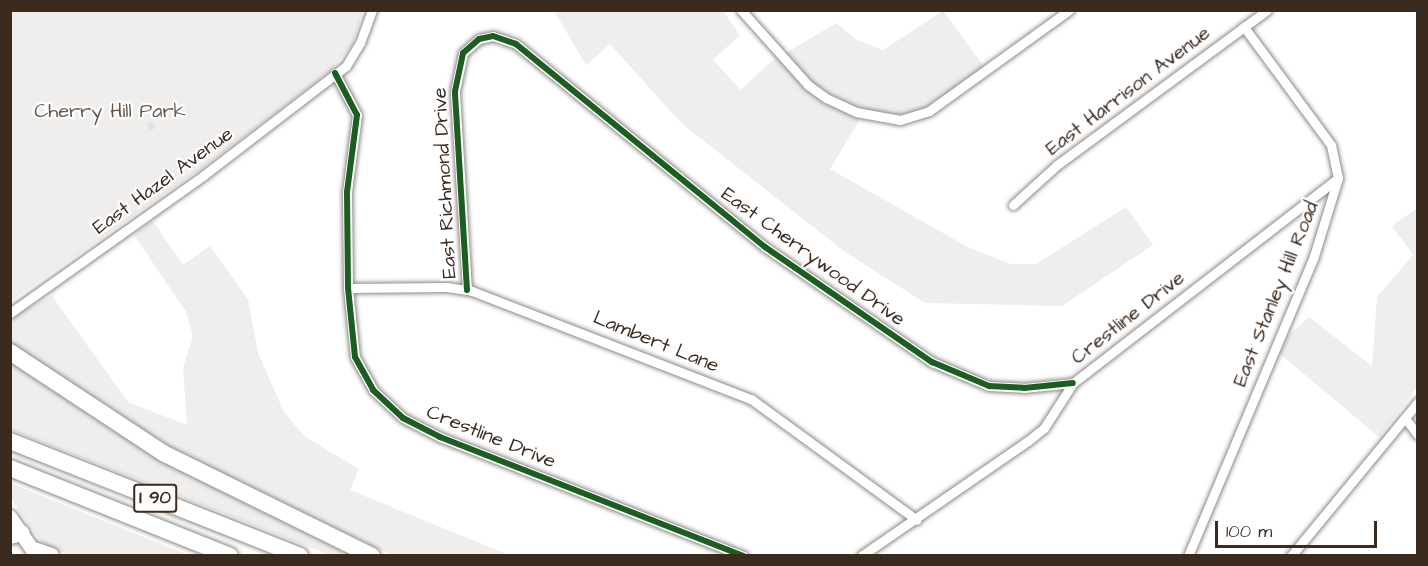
<!DOCTYPE html>
<style>
body{margin:0}
#map{position:relative;width:1428px;height:566px;overflow:hidden;background:#fff;font-family:"Architects Daughter",sans-serif}
div>[style]{position:absolute}
[style*='--x']{left:calc(var(--x)*1px);top:calc(var(--y)*1px);width:calc(var(--w)*1px);rotate:calc(var(--a)*1deg)}
.green>*{inset:0;background:#efeeed}
.building>*{inset:0;background:#e3e2e2}
.roads{filter:drop-shadow(0 0 2px #8e8b88) drop-shadow(0 0 2px #8e8b88)}
.minor>*{height:9px;margin:-4.5px;padding:0 4.5px;transform-origin:4.5px;border-radius:4.5px;background:#fff}
.secondary>*{height:14px;margin:-7px;padding:0 7px;transform-origin:7px;border-radius:7px;background:#fff}
.motorway>*{height:16px;margin:-8px;padding:0 8px;transform-origin:8px;border-radius:8px;background:#fff}
.cycleway>*{height:6px;margin:-3px;padding:0 3px;transform-origin:3px;border-radius:3px;background:#1b5e20}
span{translate:-50% -50%;white-space:nowrap;text-align:center;line-height:1.15;-webkit-text-stroke:4.5px #fff;paint-order:stroke}
.shield-label span{padding:2px 4px;background:#fff;border:2px solid;border-radius:4px;-webkit-text-stroke-width:0}
.shield-label{font-size:18px;color:#3b2a1e;font-weight:700}
.street-label{font-size:20px;color:#3b2a1e}
.park-label{font-size:20px;color:#65584e}
.frame{position:absolute;inset:0;border:12px solid #3b2a1e;pointer-events:none}
.scale{position:absolute;left:1215px;top:521px;width:162px;height:27px;box-sizing:border-box;border:3px solid #3b2a1e;border-top:0;padding-left:8px;font-size:18px;line-height:21px;white-space:nowrap;color:#3b2a1e;-webkit-text-stroke:4px #fff;paint-order:stroke}
</style>
<div id="map">
<div class="green">
<div style="clip-path:polygon(11px 11px,363px 11px,352px 45px,329px 72px,209px 163px,11px 301px)"></div>
<div style="clip-path:polygon(554px 11px,723px 11px,740px 35px,713px 60px,741px 90px,768px 64px,836px 23px,855px 39px,883px 50px,943px 11px,985px 68px,930px 107px,914px 113px,880px 116px,865px 111px,830px 169px,968px 247px,1010px 264px,1036px 264px,1126px 207px,1153px 245px,1062px 306px,925px 303px,845px 252px,681px 123px,610px 44px,586px 65px)"></div>
<div style="clip-path:polygon(1417px 208px,1417px 388px,1379px 437px,1279px 353px,1288px 336px,1309px 317px,1372px 366px,1377px 297px,1413px 255px,1392px 226px)"></div>
<div style="clip-path:polygon(153px 221px,183px 265px,210px 246px,248px 299px,258px 353px,284px 412px,304px 436px,359px 469px,350px 490px,509px 555px,392px 555px,207px 469px,116px 416px,11px 346px,11px 317px,52px 296px,128px 402px,187px 425px,183px 368px,193px 336px,186px 312px,134px 235px)"></div>
<div style="clip-path:polygon(10px 361px,158px 457px,357px 555px,330px 555px,11px 430px)"></div>
<div style="clip-path:polygon(10px 483px,188px 555px,70px 555px,46px 548px,11px 499px)"></div>
</div>
<div class="building">
<div style="clip-path:polygon(152px 121px,155px 128px,150px 131px,146px 123px)"></div>
</div>
<div class="roads">
<div class="minor">
<div style="--x:741;--y:10;--w:101;--a:48.2"></div>
<div style="--x:808;--y:85;--w:22;--a:36"></div>
<div style="--x:826;--y:98;--w:33;--a:25"></div>
<div style="--x:856;--y:112;--w:45;--a:10.3"></div>
<div style="--x:900;--y:120;--w:30;--a:-17"></div>
<div style="--x:929;--y:111;--w:173;--a:-35.8"></div>
<div style="--x:335;--y:73;--w:47;--a:62.4"></div>
<div style="--x:357;--y:115;--w:78;--a:97.4"></div>
<div style="--x:347;--y:192;--w:96;--a:89.4"></div>
<div style="--x:348;--y:288;--w:69;--a:84.2"></div>
<div style="--x:355;--y:357;--w:38;--a:61"></div>
<div style="--x:373;--y:390;--w:41;--a:43"></div>
<div style="--x:403;--y:418;--w:42;--a:27.2"></div>
<div style="--x:440;--y:437;--w:326;--a:21.4"></div>
<div style="--x:1013;--y:205;--w:59;--a:-42.3"></div>
<div style="--x:1057;--y:165;--w:261;--a:-36.4"></div>
<div style="--x:348;--y:288;--w:99;--a:-0.6"></div>
<div style="--x:447;--y:287;--w:25;--a:9"></div>
<div style="--x:472;--y:291;--w:299;--a:21.2"></div>
<div style="--x:751;--y:399;--w:205;--a:36.1"></div>
<div style="--x:467;--y:290;--w:199;--a:-93.5"></div>
<div style="--x:455;--y:91;--w:39;--a:-78"></div>
<div style="--x:463;--y:53;--w:21;--a:-41"></div>
<div style="--x:479;--y:39;--w:14;--a:-12"></div>
<div style="--x:493;--y:36;--w:24;--a:19"></div>
<div style="--x:516;--y:44;--w:321;--a:39.2"></div>
<div style="--x:765;--y:247;--w:203;--a:34.6"></div>
<div style="--x:932;--y:362;--w:62;--a:22.8"></div>
<div style="--x:989;--y:386;--w:35;--a:3"></div>
<div style="--x:1024;--y:388;--w:49;--a:-5.8"></div>
<div style="--x:10;--y:313;--w:238;--a:-35.4"></div>
<div style="--x:204;--y:175;--w:179;--a:-37.5"></div>
<div style="--x:346;--y:66;--w:27;--a:-59"></div>
<div style="--x:360;--y:43;--w:35;--a:-70"></div>
<div style="--x:1405;--y:418;--w:21;--a:53"></div>
<div style="--x:861;--y:556;--w:203;--a:-34.6"></div>
<div style="--x:1028;--y:441;--w:21;--a:-39"></div>
<div style="--x:1044;--y:428;--w:54;--a:-57.2"></div>
<div style="--x:1073;--y:383;--w:335;--a:-37.7"></div>
<div style="--x:1188;--y:556;--w:325;--a:-67.2"></div>
<div style="--x:1314;--y:256;--w:82;--a:-72.9"></div>
<div style="--x:1338;--y:178;--w:34;--a:-102"></div>
<div style="--x:1331;--y:145;--w:147;--a:-126.4"></div>
<div style="--x:1291;--y:556;--w:200;--a:-50.5"></div>
</div>
<div class="secondary">
<div style="--x:10;--y:517;--w:47;--a:55.3"></div>
</div>
<div class="motorway">
<div style="--x:10;--y:352;--w:183;--a:33.4"></div>
<div style="--x:163;--y:453;--w:233;--a:26.2"></div>
<div style="--x:10;--y:441;--w:312;--a:21.6"></div>
<div style="--x:10;--y:468;--w:237;--a:21.8"></div>
<div style="--x:10;--y:536;--w:12;--a:-14"></div>
<div style="--x:34;--y:550;--w:18;--a:19"></div>
</div>
</div>
<div class="cycleway">
<div style="--x:335;--y:73;--w:47;--a:62.4"></div>
<div style="--x:357;--y:115;--w:78;--a:97.4"></div>
<div style="--x:347;--y:192;--w:96;--a:89.4"></div>
<div style="--x:348;--y:288;--w:69;--a:84.2"></div>
<div style="--x:355;--y:357;--w:38;--a:61"></div>
<div style="--x:373;--y:390;--w:41;--a:43"></div>
<div style="--x:403;--y:418;--w:42;--a:27.2"></div>
<div style="--x:440;--y:437;--w:326;--a:21.4"></div>
<div style="--x:467;--y:290;--w:199;--a:-93.5"></div>
<div style="--x:455;--y:91;--w:39;--a:-78"></div>
<div style="--x:463;--y:53;--w:21;--a:-41"></div>
<div style="--x:479;--y:39;--w:14;--a:-12"></div>
<div style="--x:493;--y:36;--w:24;--a:19"></div>
<div style="--x:516;--y:44;--w:321;--a:39.2"></div>
<div style="--x:765;--y:247;--w:203;--a:34.6"></div>
<div style="--x:932;--y:362;--w:62;--a:22.8"></div>
<div style="--x:989;--y:386;--w:35;--a:3"></div>
<div style="--x:1024;--y:388;--w:49;--a:-5.8"></div>
</div>
<div class="shield-label">
<span style="left:155px;top:498px">I 90</span>
</div>
<div class="street-label">
<span style="left:1128px;top:91px;rotate:-37deg">East Harrison Avenue</span>
<span style="left:163px;top:181px;rotate:-36deg">East Hazel Avenue</span>
<span style="left:445px;top:183px;rotate:-93deg">East Richmond Drive</span>
<span style="left:813px;top:257px;rotate:36deg">East Cherrywood Drive</span>
<span style="left:1276px;top:294px;rotate:-68deg">East Stanley Hill Road</span>
<span style="left:1128px;top:318px;rotate:-38deg">Crestline Drive</span>
<span style="left:656px;top:342px;rotate:22deg">Lambert Lane</span>
<span style="left:491px;top:437px;rotate:22deg">Crestline Drive</span>
</div>
<div class="park-label">
<span style="left:110px;top:111px">Cherry Hill Park</span>
</div>
<div class="frame"></div>
<div class="scale">100 m</div>
</div>
